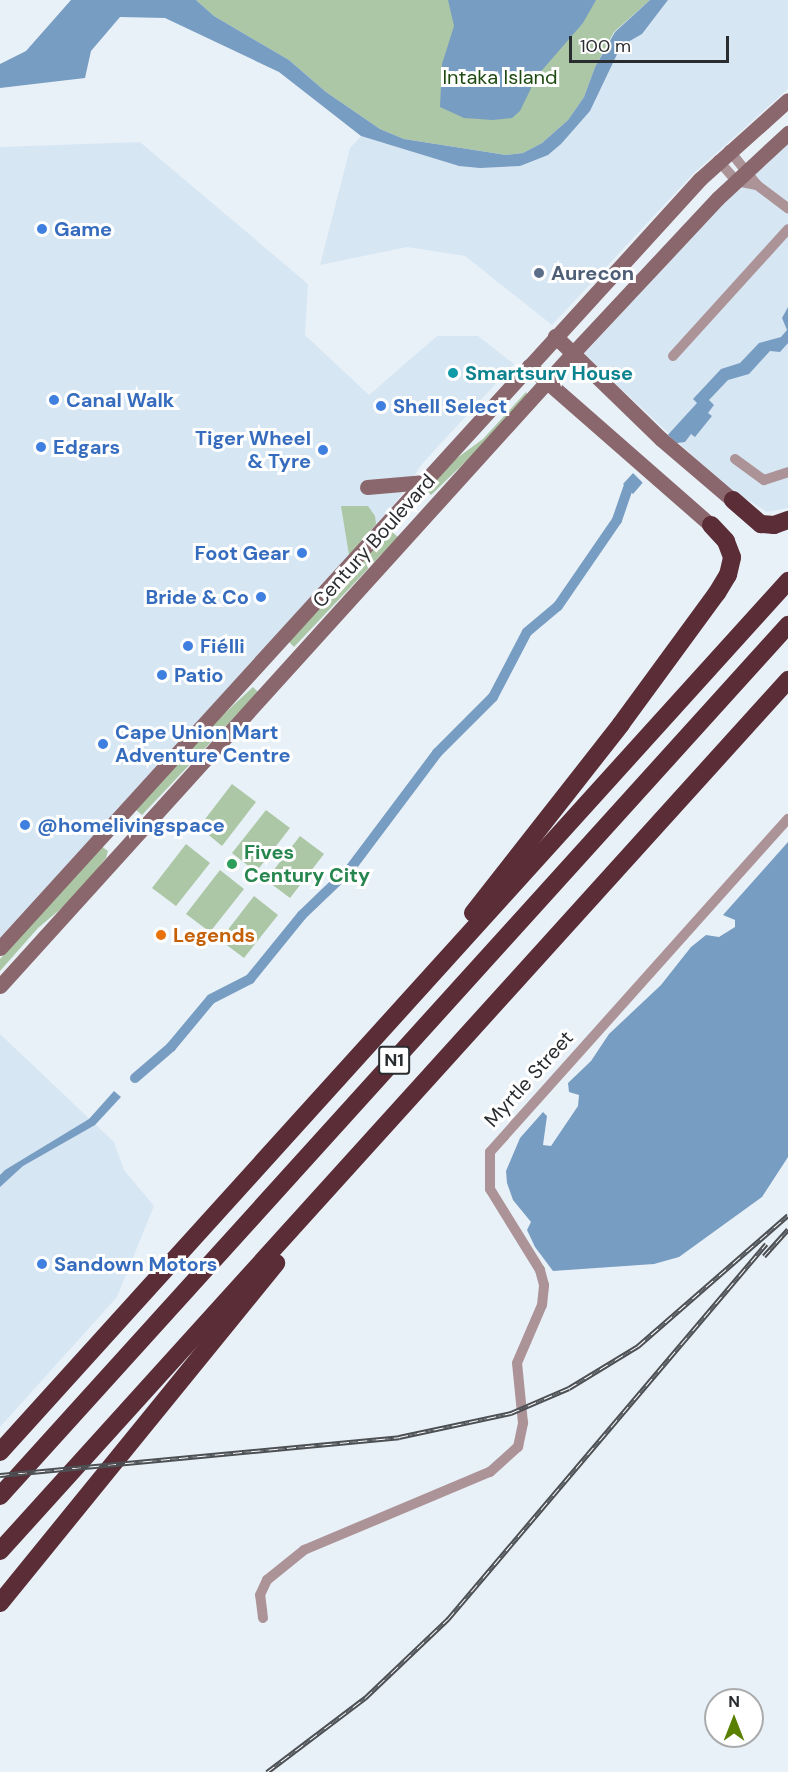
<!DOCTYPE html>
<meta charset="utf-8">
<style>
body{margin:0}
#map{position:relative;width:788px;height:1772px;overflow:hidden;background:#e9f1f8;font-family:"DM Sans",sans-serif}
div>[style]{position:absolute}
[style*='--x']{left:calc(var(--x)*1px);top:calc(var(--y)*1px);width:calc(var(--w)*1px);rotate:calc(var(--a)*1deg)}
.built>*{inset:0;background:#d7e6f3}
.green>*{inset:0;background:#acc7a5}
.water>*{inset:0;background:#789dc2}
.pier>*{inset:0;background:#e9f1f8}
.canal>*{height:10px;margin:-5px;padding:0 5px;transform-origin:5px;border-radius:5px;background:#789dc2}
.minor>*{height:10px;margin:-5px;padding:0 5px;transform-origin:5px;border-radius:5px;background:#ac9397}
.secondary>*{height:15px;margin:-7.5px;padding:0 7.5px;transform-origin:7.5px;border-radius:7.5px;background:#8a676c}
.motorway>*{height:18px;margin:-9px;padding:0 9px;transform-origin:9px;border-radius:9px;background:#5b2d36}
.rail>*{height:5px;margin-top:-2.5px;transform-origin:0;background:repeating-linear-gradient(90deg,#fff 0 9px,#4c5054 0 18px);box-sizing:border-box;border-block:2px solid #4c5054}
.dots>*{width:16px;height:16px;translate:-50% -50%;box-sizing:border-box;border:3px solid #fff;border-radius:50%}
span{translate:-50% -50%;white-space:nowrap;text-align:center;line-height:1.15;-webkit-text-stroke:6px #fff;paint-order:stroke}
.shield-label span{padding:2px 4px;background:#fff;border:2px solid;border-radius:4px;-webkit-text-stroke-width:0}
.shield-label{font-size:18px;color:#2a2d30;font-weight:700}
.park-label{font-size:20px;color:#1f4b12}
.shop-label{font-size:20px;color:#366cbe;font-weight:700}
.left{translate:0 -50%;text-align:left}
.right{translate:-100% -50%;text-align:right}
.service-label{font-size:20px;color:#4e5e75;font-weight:700}
.culture-label{font-size:20px;color:#0d838f;font-weight:700}
.street-label{font-size:20px;color:#2a2d30}
.leisure-label{font-size:20px;color:#27864d;font-weight:700}
.food-label{font-size:20px;color:#c56008;font-weight:700}
.north{position:absolute;left:704px;top:1688px;width:60px;height:60px;box-sizing:border-box;background:#fff;border:2px solid #aaabac;border-radius:50%;rotate:0deg;font-size:16px;font-weight:700;line-height:24px;text-align:center;color:#2a2d30}
.north::after{content:'';display:block;margin:auto;width:21px;height:27px;background:#598000;clip-path:polygon(50% 0,100% 100%,50% 72%,0 100%)}
.scale{position:absolute;left:569px;top:36px;width:160px;height:27px;box-sizing:border-box;border:3px solid #2a2d30;border-top:0;padding-left:8px;font-size:18px;line-height:21px;white-space:nowrap;color:#2a2d30;-webkit-text-stroke:4px #fff;paint-order:stroke}
</style>
<div id="map">
<div class="built">
<div style="clip-path:polygon(668px 0,788px 0,788px 89px,694px 173px,552px 325px,465px 256px,407px 247px,320px 265px,350px 148px,361px 136px,459px 166px,520px 166px,590px 111px,621px 46px,642px 34px)"></div>
<div style="clip-path:polygon(140px 142px,308px 284px,305px 335px,369px 395px,437px 336px,478px 336px,514px 364px,422px 464px,396px 502px,0 941px,0 147px)"></div>
<div style="clip-path:polygon(788px 142px,788px 508px,767px 512px,724px 485px,584px 354px,721px 202px)"></div>
<div style="clip-path:polygon(0 1034px,114px 1142px,124px 1170px,154px 1206px,117px 1297px,0 1427px)"></div>
</div>
<div class="green">
<div style="clip-path:polygon(196px 0,650px 0,614px 32px,595px 67px,584px 97px,568px 120px,542px 143px,523px 153px,506px 155px,404px 139px,380px 129px,326px 92px,289px 60px,214px 16px)"></div>
<div style="clip-path:polygon(526px 392px,528px 396px,485px 443px,431px 495px,425px 489px,442px 469px,483px 439px)"></div>
<div style="clip-path:polygon(341px 506px,368px 506px,375px 516px,376px 524px,349px 555px)"></div>
<div style="clip-path:polygon(391px 531px,398px 537px,294px 647px,288px 641px)"></div>
<div style="clip-path:polygon(253px 687px,258px 692px,142px 815px,135px 809px,201px 735px)"></div>
<div style="clip-path:polygon(232px 784px,256px 802px,222px 846px,199px 827px)"></div>
<div style="clip-path:polygon(266px 810px,290px 828px,256px 872px,232px 853px)"></div>
<div style="clip-path:polygon(300px 836px,324px 854px,290px 898px,266px 880px)"></div>
<div style="clip-path:polygon(186px 844px,210px 863px,176px 906px,152px 888px)"></div>
<div style="clip-path:polygon(101px 846px,108px 851px,106px 858px,76px 896px,38px 928px,0 971px,0 959px)"></div>
<div style="clip-path:polygon(220px 870px,244px 889px,210px 932px,186px 914px)"></div>
<div style="clip-path:polygon(254px 896px,278px 915px,244px 958px,220px 940px)"></div>
</div>
<div class="water">
<div style="clip-path:polygon(71px 0,196px 0,214px 16px,289px 60px,326px 92px,380px 129px,404px 139px,506px 155px,523px 153px,542px 143px,568px 120px,584px 97px,595px 67px,615px 32px,650px 0,668px 0,642px 34px,621px 46px,590px 111px,561px 144px,548px 155px,520px 166px,480px 168px,459px 166px,361px 136px,279px 72px,165px 18px,120px 17px,91px 51px,85px 78px,0 88px,0 64px,26px 51px)"></div>
<div style="clip-path:polygon(448px 0,596px 0,583px 23px,537px 76px,520px 111px,512px 118px,493px 120px,464px 118px,440px 107px,442px 64px,454px 26px)"></div>
<div style="clip-path:polygon(788px 307px,788px 343px,780px 352px,770px 351px,749px 374px,728px 380px,709px 400px,714px 405px,708px 413px,712px 416px,695px 437px,691px 434px,685px 442px,677px 443px,633px 494px,623px 484px,697px 403px,693px 399px,721px 369px,740px 363px,759px 343px,781px 337px,787px 330px,782px 318px)"></div>
<div style="clip-path:polygon(788px 842px,788px 1157px,762px 1197px,679px 1257px,654px 1264px,553px 1271px,535px 1247px,527px 1230px,531px 1222px,513px 1200px,507px 1183px,506px 1171px,520px 1138px,543px 1112px,547px 1116px,543px 1145px,551px 1146px,578px 1106px,579px 1095px,569px 1092px,568px 1083px,591px 1061px,609px 1034px,661px 985px,691px 947px,706px 935px,719px 937px,735px 927px,735px 920px,723px 915px)"></div>
<div style="clip-path:polygon(114px 1091px,121px 1097px,95px 1125px,23px 1166px,0 1187px,0 1175px,5px 1170px,89px 1119px)"></div>
</div>
<div class="pier">
<div style="clip-path:polygon(667px 434px,679px 445px,644px 484px,632px 472px)"></div>
</div>
<div class="canal">
<div style="--x:135;--y:1078;--w:48;--a:-40.7"></div>
<div style="--x:171;--y:1047;--w:62;--a:-50.2"></div>
<div style="--x:211;--y:999;--w:44;--a:-27.1"></div>
<div style="--x:250;--y:979;--w:82;--a:-50.9"></div>
<div style="--x:302;--y:915;--w:66;--a:-43.8"></div>
<div style="--x:350;--y:869;--w:145;--a:-53.1"></div>
<div style="--x:437;--y:753;--w:79;--a:-45"></div>
<div style="--x:493;--y:697;--w:73;--a:-62.4"></div>
<div style="--x:527;--y:632;--w:40;--a:-40"></div>
<div style="--x:558;--y:606;--w:104;--a:-55.5"></div>
<div style="--x:617;--y:520;--w:34;--a:-71"></div>
</div>
<div class="minor">
<div style="--x:729;--y:150;--w:45;--a:51.3"></div>
<div style="--x:757;--y:185;--w:39;--a:37"></div>
<div style="--x:718;--y:160;--w:28;--a:49"></div>
<div style="--x:736;--y:181;--w:21;--a:11"></div>
<div style="--x:673;--y:356;--w:171;--a:-47.8"></div>
<div style="--x:735;--y:459;--w:36;--a:36"></div>
<div style="--x:764;--y:480;--w:25;--a:-18"></div>
<div style="--x:263;--y:1618;--w:23;--a:-97"></div>
<div style="--x:260;--y:1595;--w:17;--a:-65"></div>
<div style="--x:267;--y:1580;--w:48;--a:-39"></div>
<div style="--x:304;--y:1550;--w:202;--a:-22.8"></div>
<div style="--x:490;--y:1472;--w:38;--a:-42"></div>
<div style="--x:518;--y:1447;--w:25;--a:-78"></div>
<div style="--x:523;--y:1423;--w:60;--a:-95.7"></div>
<div style="--x:517;--y:1363;--w:63;--a:-66.7"></div>
<div style="--x:542;--y:1305;--w:20;--a:-84"></div>
<div style="--x:544;--y:1285;--w:16;--a:-105"></div>
<div style="--x:540;--y:1270;--w:95;--a:-121.7"></div>
<div style="--x:490;--y:1189;--w:37;--a:-90"></div>
<div style="--x:490;--y:1152;--w:447;--a:-48.2"></div>
</div>
<div class="secondary">
<div style="--x:555;--y:336;--w:148;--a:44.2"></div>
<div style="--x:661;--y:439;--w:89;--a:40.5"></div>
<div style="--x:529;--y:366;--w:237;--a:41.2"></div>
<div style="--x:367;--y:487;--w:58;--a:-4.9"></div>
<div style="--x:0;--y:948;--w:1040;--a:-47.69"></div>
<div style="--x:700;--y:179;--w:118;--a:-41.9"></div>
<div style="--x:0;--y:986;--w:854;--a:-47.85"></div>
<div style="--x:573;--y:353;--w:212;--a:-46.9"></div>
<div style="--x:718;--y:198;--w:96;--a:-42.9"></div>
</div>
<div class="motorway">
<div style="--x:733;--y:500;--w:37;--a:41"></div>
<div style="--x:761;--y:524;--w:13;--a:4"></div>
<div style="--x:774;--y:525;--w:15;--a:-20"></div>
<div style="--x:473;--y:913;--w:240;--a:-51.9"></div>
<div style="--x:621;--y:724;--w:162;--a:-53.8"></div>
<div style="--x:717;--y:593;--w:21;--a:-59"></div>
<div style="--x:728;--y:575;--w:18;--a:-77"></div>
<div style="--x:732;--y:557;--w:17;--a:-111"></div>
<div style="--x:726;--y:541;--w:22;--a:-133"></div>
<div style="--x:0;--y:1452;--w:1175;--a:-47.86"></div>
<div style="--x:0;--y:1496;--w:1175;--a:-47.86"></div>
<div style="--x:0;--y:1551;--w:1175;--a:-47.86"></div>
<div style="--x:0;--y:1603;--w:438;--a:-50.9"></div>
</div>
<div class="rail">
<div style="--x:764;--y:1256;--w:36;--a:-48"></div>
<div style="--x:0;--y:1475;--w:401;--a:-5.4"></div>
<div style="--x:399;--y:1437;--w:115;--a:-12.1"></div>
<div style="--x:511;--y:1413;--w:63;--a:-23.3"></div>
<div style="--x:569;--y:1388;--w:81;--a:-31.3"></div>
<div style="--x:638;--y:1346;--w:199;--a:-41.1"></div>
<div style="--x:267;--y:1772;--w:123;--a:-37.1"></div>
<div style="--x:365;--y:1698;--w:115;--a:-43.6"></div>
<div style="--x:448;--y:1619;--w:492;--a:-49.7"></div>
</div>
<div class="dots">
<div style="left:42px;top:229px;background:#3f7fe0"></div>
<div style="left:539px;top:273px;background:#5c6f8a"></div>
<div style="left:453px;top:373px;background:#0f9aa8"></div>
<div style="left:54px;top:400px;background:#3f7fe0"></div>
<div style="left:381px;top:406px;background:#3f7fe0"></div>
<div style="left:41px;top:447px;background:#3f7fe0"></div>
<div style="left:323px;top:450px;background:#3f7fe0"></div>
<div style="left:302px;top:553px;background:#3f7fe0"></div>
<div style="left:261px;top:597px;background:#3f7fe0"></div>
<div style="left:188px;top:646px;background:#3f7fe0"></div>
<div style="left:162px;top:675px;background:#3f7fe0"></div>
<div style="left:103px;top:744px;background:#3f7fe0"></div>
<div style="left:25px;top:825px;background:#3f7fe0"></div>
<div style="left:232px;top:864px;background:#2e9e5b"></div>
<div style="left:161px;top:935px;background:#e8710a"></div>
<div style="left:42px;top:1264px;background:#3f7fe0"></div>
</div>
<div class="shield-label">
<span style="left:394px;top:1060px">N1</span>
</div>
<div class="park-label">
<span style="left:500px;top:77px">Intaka Island</span>
</div>
<div class="shop-label">
<span class="left" style="left:54px;top:229px">Game</span>
<span class="left" style="left:66px;top:400px">Canal Walk</span>
<span class="left" style="left:393px;top:406px">Shell Select</span>
<span class="right" style="left:311px;top:450px">Tiger Wheel<br>&amp; Tyre</span>
<span class="left" style="left:53px;top:447px">Edgars</span>
<span class="right" style="left:290px;top:553px">Foot Gear</span>
<span class="right" style="left:249px;top:597px">Bride &amp; Co</span>
<span class="left" style="left:200px;top:646px">Fiélli</span>
<span class="left" style="left:174px;top:675px">Patio</span>
<span class="left" style="left:115px;top:744px">Cape Union Mart<br>Adventure Centre</span>
<span class="left" style="left:37px;top:825px">@homelivingspace</span>
<span class="left" style="left:54px;top:1264px">Sandown Motors</span>
</div>
<div class="service-label">
<span class="left" style="left:551px;top:273px">Aurecon</span>
</div>
<div class="culture-label">
<span class="left" style="left:465px;top:373px">Smartsurv House</span>
</div>
<div class="street-label">
<span style="left:374px;top:541px;rotate:-48deg">Century Boulevard</span>
<span style="left:529px;top:1079px;rotate:-48deg">Myrtle Street</span>
</div>
<div class="leisure-label">
<span class="left" style="left:244px;top:864px">Fives<br>Century City</span>
</div>
<div class="food-label">
<span class="left" style="left:173px;top:935px">Legends</span>
</div>
<div class="north">N</div>
<div class="scale">100 m</div>
</div>
